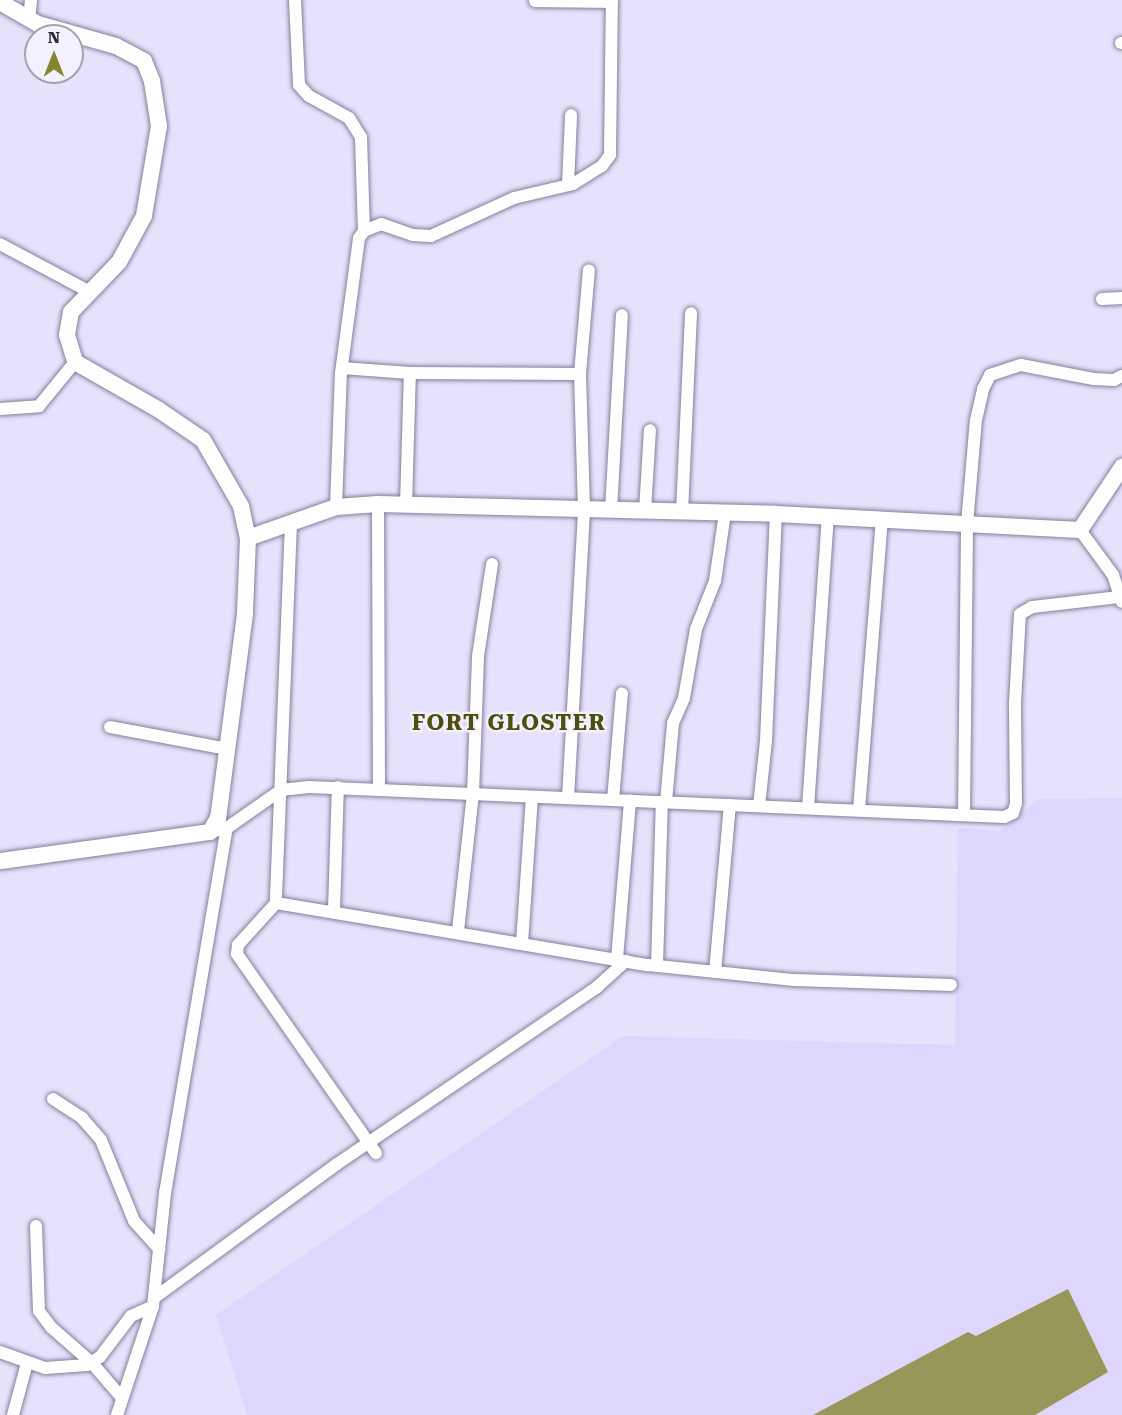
<!DOCTYPE html>
<style>
body{margin:0}
#map{position:relative;width:1122px;height:1415px;overflow:hidden;background:#e7e2fc;font-family:"Roboto Serif",serif}
div>[style]{position:absolute}
[style*='--x']{left:calc(var(--x)*1px);top:calc(var(--y)*1px);width:calc(var(--w)*1px);rotate:calc(var(--a)*1deg)}
.built>*{inset:0;background:#dfd6fe}
.water>*{inset:0;background:#969759}
.roads{filter:drop-shadow(0 0 2px #857f9c) drop-shadow(0 0 2px #857f9c)}
.street>*{height:12px;margin:-6px;padding:0 6px;transform-origin:6px;border-radius:6px;background:#fff}
.secondary>*{height:16px;margin:-8px;padding:0 8px;transform-origin:8px;border-radius:8px;background:#fff}
span{translate:-50% -50%;white-space:nowrap;text-align:center;line-height:1.15;-webkit-text-stroke:4.5px #f4f1fe;paint-order:stroke}
.district-label{font-size:22px;color:#4e4e11;font-weight:700;letter-spacing:1.5px}
.north{position:absolute;left:24px;top:24px;width:60px;height:60px;box-sizing:border-box;background:#f4f1fe;border:2px solid #a3a1ad;border-radius:50%;rotate:0deg;font-size:16px;font-weight:700;line-height:24px;text-align:center;color:#2a2834}
.north::after{content:'';display:block;margin:auto;width:21px;height:27px;background:#85852f;clip-path:polygon(50% 0,100% 100%,50% 72%,0 100%)}
</style>
<div id="map">
<div class="built">
<div style="clip-path:polygon(1122px 798px,1122px 1415px,247px 1415px,216px 1315px,623px 1036px,955px 1045px,958px 828px,1001px 831px,1038px 799px)"></div>
</div>
<div class="water">
<div style="clip-path:polygon(1068px 1289px,1108px 1372px,1035px 1415px,813px 1415px,968px 1332px,976px 1336px)"></div>
</div>
<div class="roads">
<div class="street">
<div style="--x:295;--y:0;--w:85;--a:87.3"></div>
<div style="--x:299;--y:85;--w:15;--a:48"></div>
<div style="--x:309;--y:96;--w:46;--a:28.8"></div>
<div style="--x:349;--y:118;--w:22;--a:58"></div>
<div style="--x:361;--y:137;--w:94;--a:88.2"></div>
<div style="--x:535;--y:1;--w:77;--a:0.7"></div>
<div style="--x:29;--y:19;--w:19;--a:-84"></div>
<div style="--x:1121;--y:43;--w:1;--a:0"></div>
<div style="--x:568;--y:185;--w:70;--a:-87.5"></div>
<div style="--x:0;--y:244;--w:102;--a:28.1"></div>
<div style="--x:1102;--y:299;--w:20;--a:-3"></div>
<div style="--x:342;--y:368;--w:68;--a:4.2"></div>
<div style="--x:410;--y:373;--w:170;--a:0.3"></div>
<div style="--x:0;--y:409;--w:39;--a:-4"></div>
<div style="--x:39;--y:406;--w:57;--a:-50.7"></div>
<div style="--x:378;--y:504;--w:285;--a:89.8"></div>
<div style="--x:406;--y:505;--w:132;--a:-88.3"></div>
<div style="--x:336;--y:507;--w:134;--a:-87.9"></div>
<div style="--x:341;--y:373;--w:136;--a:-82.4"></div>
<div style="--x:359;--y:238;--w:9;--a:-54"></div>
<div style="--x:364;--y:231;--w:18;--a:-22"></div>
<div style="--x:381;--y:224;--w:34;--a:19"></div>
<div style="--x:413;--y:235;--w:18;--a:3"></div>
<div style="--x:431;--y:236;--w:91;--a:-24.6"></div>
<div style="--x:514;--y:198;--w:61;--a:-13.3"></div>
<div style="--x:573;--y:184;--w:34;--a:-32"></div>
<div style="--x:602;--y:166;--w:14;--a:-54"></div>
<div style="--x:610;--y:155;--w:155;--a:-89.3"></div>
<div style="--x:611;--y:510;--w:195;--a:-86.8"></div>
<div style="--x:645;--y:511;--w:81;--a:-86.5"></div>
<div style="--x:682;--y:512;--w:199;--a:-87.4"></div>
<div style="--x:291;--y:523;--w:380;--a:92.3"></div>
<div style="--x:276;--y:903;--w:377;--a:9.5"></div>
<div style="--x:648;--y:965;--w:147;--a:5.9"></div>
<div style="--x:794;--y:980;--w:157;--a:1.8"></div>
<div style="--x:1080;--y:530;--w:56;--a:53.7"></div>
<div style="--x:1113;--y:575;--w:28;--a:72"></div>
<div style="--x:110;--y:727;--w:119;--a:10.6"></div>
<div style="--x:568;--y:798;--w:289;--a:-86.8"></div>
<div style="--x:584;--y:509;--w:135;--a:-91.7"></div>
<div style="--x:580;--y:374;--w:104;--a:-85.1"></div>
<div style="--x:613;--y:800;--w:107;--a:-85.2"></div>
<div style="--x:666;--y:802;--w:79;--a:-84.9"></div>
<div style="--x:673;--y:723;--w:27;--a:-66"></div>
<div style="--x:684;--y:698;--w:70;--a:-80.1"></div>
<div style="--x:696;--y:629;--w:52;--a:-68.4"></div>
<div style="--x:715;--y:581;--w:69;--a:-81.6"></div>
<div style="--x:759;--y:806;--w:65;--a:-83.9"></div>
<div style="--x:766;--y:741;--w:227;--a:-87.5"></div>
<div style="--x:808;--y:808;--w:292;--a:-86.1"></div>
<div style="--x:859;--y:810;--w:291;--a:-85.5"></div>
<div style="--x:964;--y:815;--w:291;--a:-89.4"></div>
<div style="--x:967;--y:524;--w:104;--a:-85.1"></div>
<div style="--x:976;--y:420;--w:32;--a:-77"></div>
<div style="--x:983;--y:389;--w:16;--a:-63"></div>
<div style="--x:990;--y:375;--w:33;--a:-18"></div>
<div style="--x:1021;--y:365;--w:74;--a:10.9"></div>
<div style="--x:1094;--y:379;--w:20;--a:3"></div>
<div style="--x:1114;--y:380;--w:9;--a:-27"></div>
<div style="--x:210;--y:832;--w:17;--a:-13"></div>
<div style="--x:227;--y:828;--w:66;--a:-35.1"></div>
<div style="--x:281;--y:790;--w:28;--a:-6"></div>
<div style="--x:309;--y:787;--w:696;--a:2.47"></div>
<div style="--x:1004;--y:817;--w:10;--a:-24"></div>
<div style="--x:1013;--y:813;--w:9;--a:-72"></div>
<div style="--x:1016;--y:804;--w:101;--a:-90.6"></div>
<div style="--x:1015;--y:703;--w:89;--a:-86.8"></div>
<div style="--x:1020;--y:614;--w:14;--a:-30"></div>
<div style="--x:1032;--y:607;--w:88;--a:-6.6"></div>
<div style="--x:276;--y:903;--w:57;--a:132.1"></div>
<div style="--x:238;--y:945;--w:9;--a:96"></div>
<div style="--x:237;--y:954;--w:243;--a:55.1"></div>
<div style="--x:334;--y:911;--w:124;--a:-88.2"></div>
<div style="--x:458;--y:931;--w:138;--a:-83.8"></div>
<div style="--x:473;--y:794;--w:138;--a:-87.9"></div>
<div style="--x:478;--y:656;--w:93;--a:-81.3"></div>
<div style="--x:522;--y:943;--w:146;--a:-86.1"></div>
<div style="--x:617;--y:959;--w:159;--a:-85.3"></div>
<div style="--x:657;--y:966;--w:164;--a:-88.3"></div>
<div style="--x:715;--y:972;--w:168;--a:-84.9"></div>
<div style="--x:53;--y:1099;--w:35;--a:33"></div>
<div style="--x:82;--y:1118;--w:29;--a:49"></div>
<div style="--x:101;--y:1140;--w:87;--a:67.8"></div>
<div style="--x:134;--y:1221;--w:38;--a:48"></div>
<div style="--x:36;--y:1226;--w:85;--a:88"></div>
<div style="--x:39;--y:1311;--w:21;--a:53"></div>
<div style="--x:52;--y:1328;--w:53;--a:41.2"></div>
<div style="--x:92;--y:1363;--w:46;--a:49.4"></div>
<div style="--x:154;--y:1298;--w:227;--a:-36.2"></div>
<div style="--x:337;--y:1164;--w:315;--a:-34.2"></div>
<div style="--x:597;--y:987;--w:39;--a:-42"></div>
<div style="--x:0;--y:1352;--w:48;--a:19.6"></div>
<div style="--x:45;--y:1368;--w:42;--a:-4.1"></div>
<div style="--x:87;--y:1365;--w:15;--a:-32"></div>
<div style="--x:100;--y:1357;--w:51;--a:-52.9"></div>
<div style="--x:131;--y:1316;--w:24;--a:-24"></div>
<div style="--x:13;--y:1415;--w:54;--a:-74.9"></div>
<div style="--x:117;--y:1415;--w:115;--a:-71.7"></div>
<div style="--x:153;--y:1306;--w:114;--a:-83.9"></div>
<div style="--x:165;--y:1193;--w:370;--a:-80.4"></div>
</div>
<div class="secondary">
<div style="--x:0;--y:2;--w:44;--a:30.1"></div>
<div style="--x:38;--y:24;--w:81;--a:15.8"></div>
<div style="--x:116;--y:46;--w:32;--a:28"></div>
<div style="--x:144;--y:61;--w:22;--a:68"></div>
<div style="--x:152;--y:81;--w:46;--a:81.2"></div>
<div style="--x:159;--y:126;--w:91;--a:99.5"></div>
<div style="--x:144;--y:216;--w:52;--a:118.5"></div>
<div style="--x:119;--y:262;--w:69;--a:133.8"></div>
<div style="--x:71;--y:312;--w:23;--a:100"></div>
<div style="--x:67;--y:335;--w:28;--a:73"></div>
<div style="--x:75;--y:362;--w:97;--a:29.7"></div>
<div style="--x:159;--y:410;--w:53;--a:34.3"></div>
<div style="--x:203;--y:440;--w:76;--a:60.1"></div>
<div style="--x:241;--y:506;--w:33;--a:78"></div>
<div style="--x:248;--y:538;--w:76;--a:92.3"></div>
<div style="--x:245;--y:614;--w:206;--a:97.5"></div>
<div style="--x:218;--y:818;--w:16;--a:120"></div>
<div style="--x:210;--y:832;--w:212;--a:172.1"></div>
<div style="--x:248;--y:538;--w:93;--a:-19.4"></div>
<div style="--x:336;--y:507;--w:42;--a:-4.1"></div>
<div style="--x:378;--y:504;--w:398;--a:1.4"></div>
<div style="--x:776;--y:514;--w:304;--a:3"></div>
<div style="--x:1080;--y:530;--w:76;--a:-56.3"></div>
</div>
</div>
<div class="district-label">
<span style="left:509px;top:723px">FORT GLOSTER</span>
</div>
<div class="north">N</div>
</div>
